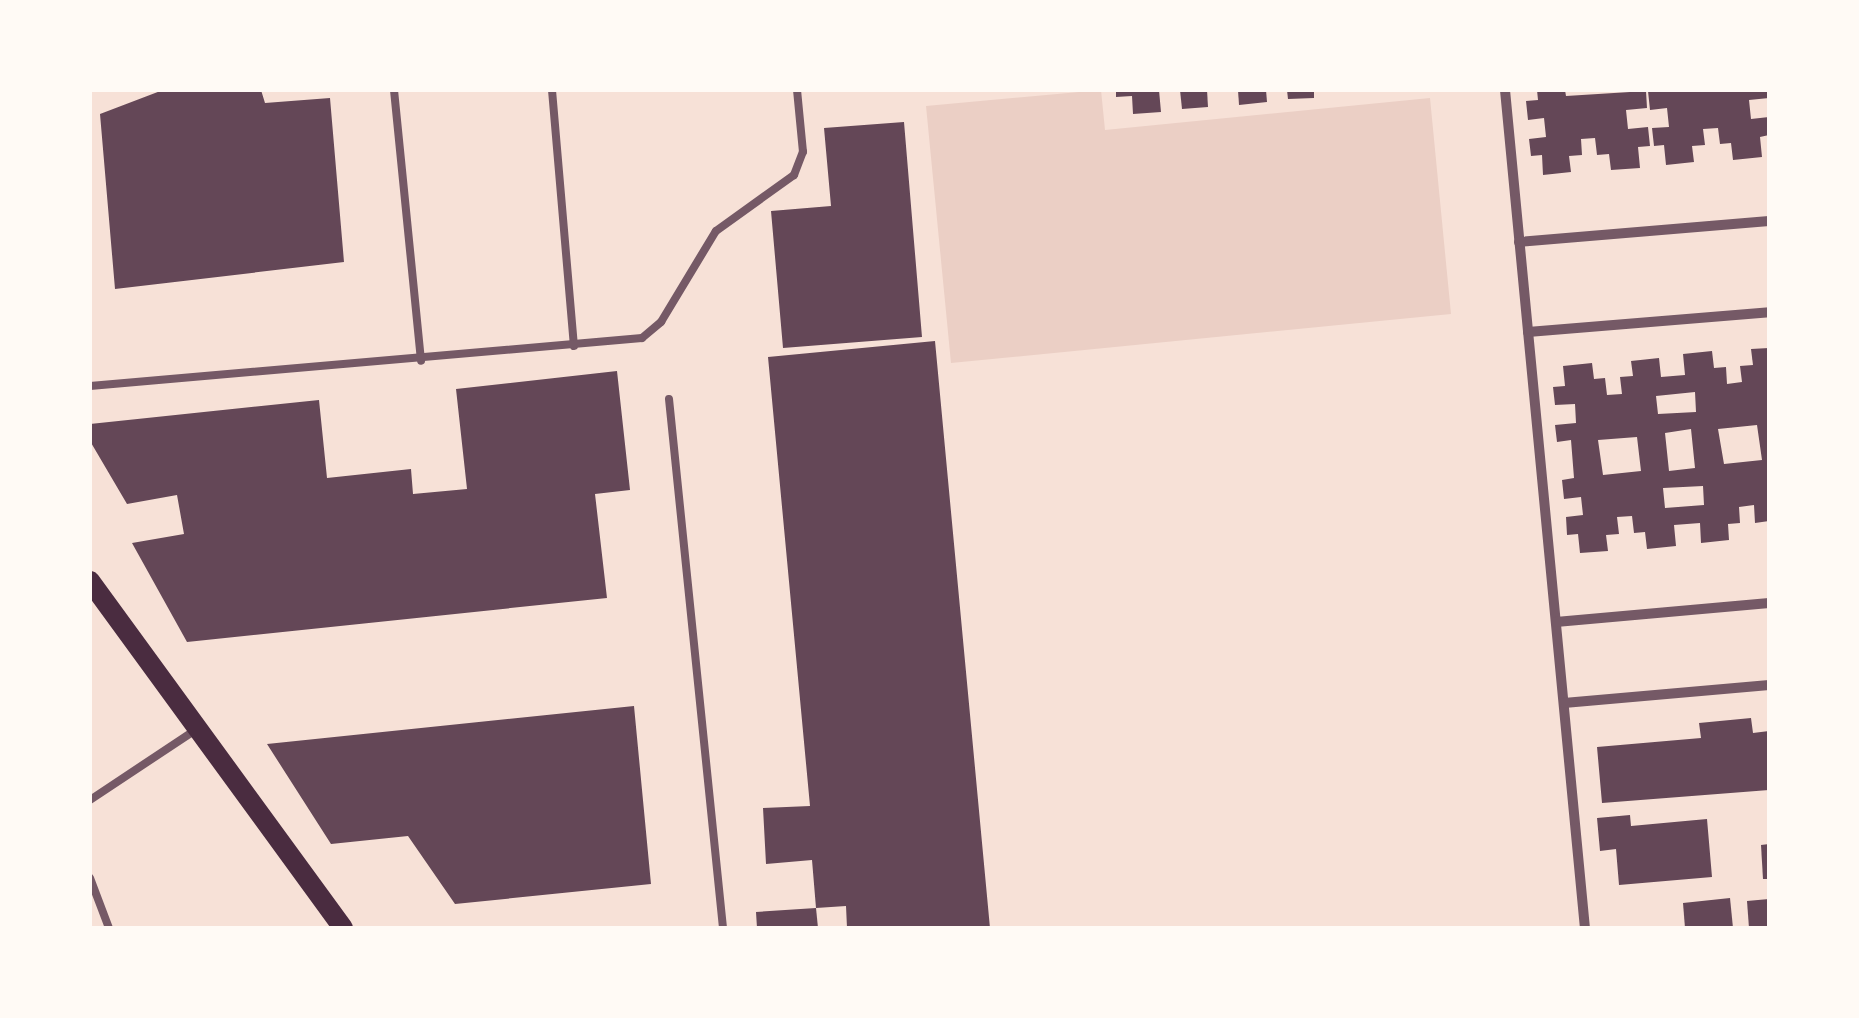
<!DOCTYPE html>
<style>
body{margin:0}
#map{position:relative;width:1859px;height:1018px;overflow:hidden;background:#f7e1d7;font-family:Commissioner,sans-serif}
div>[style]{position:absolute}
[style*='--x']{left:calc(var(--x)*1px);top:calc(var(--y)*1px);width:calc(var(--w)*1px);rotate:calc(var(--a)*1deg)}
.green>*{inset:0;background:#ebcfc5}
.building>*{inset:0;background:#644757}
.service>*{height:8px;margin:-4px;padding:0 4px;transform-origin:4px;border-radius:4px;background:#755966}
.minor>*{height:10px;margin:-5px;padding:0 5px;transform-origin:5px;border-radius:5px;background:#755966}
.secondary>*{height:20px;margin:-10px;padding:0 10px;transform-origin:10px;border-radius:10px;background:#4a2c40}
span{translate:-50% -50%;white-space:nowrap;text-align:center;line-height:1.15;-webkit-text-stroke:10px #fffaf5;paint-order:stroke}
.frame{position:absolute;inset:0;border:92px solid #fffaf5;pointer-events:none}
</style>
<div id="map">
<div class="green">
<div style="clip-path:polygon(1101px 90px,1105px 130px,1430px 98px,1451px 314px,951px 363px,926px 106px)"></div>
</div>
<div class="building">
<div style="clip-path:polygon(163px 90px,261px 90px,265px 103px,330px 98px,344px 262px,115px 289px,100px 114px)"></div>
<div style="clip-path:polygon(1116px 90px,1159px 90px,1161px 112px,1133px 114px,1132px 96px,1116px 97px)"></div>
<div style="clip-path:polygon(1180px 90px,1207px 90px,1208px 107px,1182px 109px)"></div>
<div style="clip-path:polygon(1238px 90px,1266px 90px,1267px 102px,1239px 105px)"></div>
<div style="clip-path:polygon(1287px 90px,1314px 90px,1314px 98px,1288px 99px)"></div>
<div style="clip-path:polygon(1537px 90px,1565px 90px,1566px 96px,1646px 91px,1647px 108px,1626px 110px,1628px 129px,1648px 127px,1650px 146px,1638px 147px,1640px 168px,1611px 170px,1609px 154px,1597px 155px,1595px 138px,1581px 139px,1582px 155px,1569px 156px,1571px 172px,1543px 175px,1542px 155px,1531px 156px,1529px 139px,1546px 137px,1544px 118px,1528px 120px,1526px 101px,1538px 100px)"></div>
<div style="clip-path:polygon(1769px 90px,1769px 98px,1749px 100px,1751px 119px,1769px 117px,1769px 135px,1760px 137px,1762px 157px,1733px 160px,1731px 143px,1720px 144px,1718px 128px,1703px 129px,1705px 145px,1692px 146px,1694px 162px,1666px 165px,1664px 145px,1654px 146px,1652px 128px,1669px 127px,1667px 108px,1650px 110px,1648px 91px)"></div>
<div style="clip-path:polygon(904px 122px,922px 337px,783px 348px,771px 211px,831px 206px,824px 128px)"></div>
<div style="clip-path:polygon(935px 341px,990px 928px,847px 928px,846px 906px,816px 908px,812px 860px,766px 864px,763px 808px,810px 806px,768px 357px)"></div>
<div style="clip-path:polygon(evenodd,1769px 348px,1769px 521px,1755px 523px,1754px 505px,1739px 507px,1740px 523px,1728px 524px,1729px 540px,1701px 543px,1700px 523px,1674px 525px,1676px 546px,1647px 549px,1645px 532px,1634px 533px,1632px 516px,1617px 517px,1619px 534px,1606px 535px,1608px 551px,1580px 553px,1578px 534px,1567px 535px,1566px 517px,1583px 515px,1581px 497px,1564px 499px,1562px 480px,1574px 478px,1571px 440px,1557px 442px,1555px 425px,1576px 423px,1575px 404px,1555px 405px,1553px 387px,1565px 386px,1563px 366px,1592px 363px,1594px 379px,1605px 378px,1607px 395px,1622px 394px,1620px 377px,1633px 376px,1631px 361px,1659px 358px,1661px 377px,1685px 375px,1683px 354px,1712px 351px,1714px 368px,1726px 367px,1727px 384px,1742px 382px,1740px 366px,1753px 365px,1751px 349px,1769px 348px,1695px 392px,1696px 412px,1658px 414px,1656px 396px,1695px 392px,1769px 348px,1757px 425px,1762px 460px,1724px 464px,1718px 429px,1757px 425px,1769px 348px,1691px 429px,1695px 468px,1669px 471px,1665px 433px,1691px 429px,1769px 348px,1637px 437px,1641px 471px,1603px 475px,1598px 440px,1637px 437px,1769px 348px,1703px 486px,1704px 505px,1665px 508px,1663px 488px,1703px 486px)"></div>
<div style="clip-path:polygon(617px 371px,630px 490px,595px 494px,607px 598px,187px 642px,132px 543px,184px 534px,177px 495px,127px 504px,90px 441px,90px 424px,319px 400px,327px 478px,411px 469px,413px 494px,467px 489px,456px 389px)"></div>
<div style="clip-path:polygon(634px 706px,651px 884px,455px 904px,408px 836px,331px 844px,267px 744px)"></div>
<div style="clip-path:polygon(1751px 718px,1753px 733px,1769px 731px,1769px 790px,1602px 803px,1597px 747px,1701px 738px,1699px 723px)"></div>
<div style="clip-path:polygon(1630px 815px,1631px 826px,1707px 819px,1712px 877px,1619px 885px,1616px 849px,1600px 851px,1597px 818px)"></div>
<div style="clip-path:polygon(1769px 844px,1769px 879px,1763px 879px,1761px 845px)"></div>
<div style="clip-path:polygon(1730px 898px,1733px 928px,1685px 928px,1683px 903px)"></div>
<div style="clip-path:polygon(1769px 899px,1769px 928px,1749px 928px,1747px 901px)"></div>
<div style="clip-path:polygon(816px 908px,818px 928px,757px 928px,756px 912px)"></div>
</div>
<div class="service">
<div style="--x:394;--y:90;--w:272;--a:84.3"></div>
<div style="--x:552;--y:90;--w:257;--a:85.1"></div>
<div style="--x:90;--y:386;--w:554;--a:-4.97"></div>
<div style="--x:642;--y:338;--w:25;--a:-40"></div>
<div style="--x:661;--y:322;--w:106;--a:-58.9"></div>
<div style="--x:716;--y:231;--w:96;--a:-35.7"></div>
<div style="--x:794;--y:175;--w:25;--a:-69"></div>
<div style="--x:803;--y:152;--w:62;--a:-95.5"></div>
<div style="--x:669;--y:399;--w:532;--a:84.17"></div>
<div style="--x:90;--y:800;--w:125;--a:-33.6"></div>
<div style="--x:90;--y:878;--w:53;--a:69.2"></div>
</div>
<div class="minor">
<div style="--x:1505;--y:90;--w:842;--a:84.55"></div>
<div style="--x:1519;--y:242;--w:251;--a:-4.8"></div>
<div style="--x:1528;--y:332;--w:242;--a:-4.7"></div>
<div style="--x:1556;--y:622;--w:214;--a:-5.1"></div>
<div style="--x:1564;--y:703;--w:206;--a:-5"></div>
</div>
<div class="secondary">
<div style="--x:90;--y:581;--w:429;--a:53.9"></div>
</div>
<div class="frame"></div>
</div>
